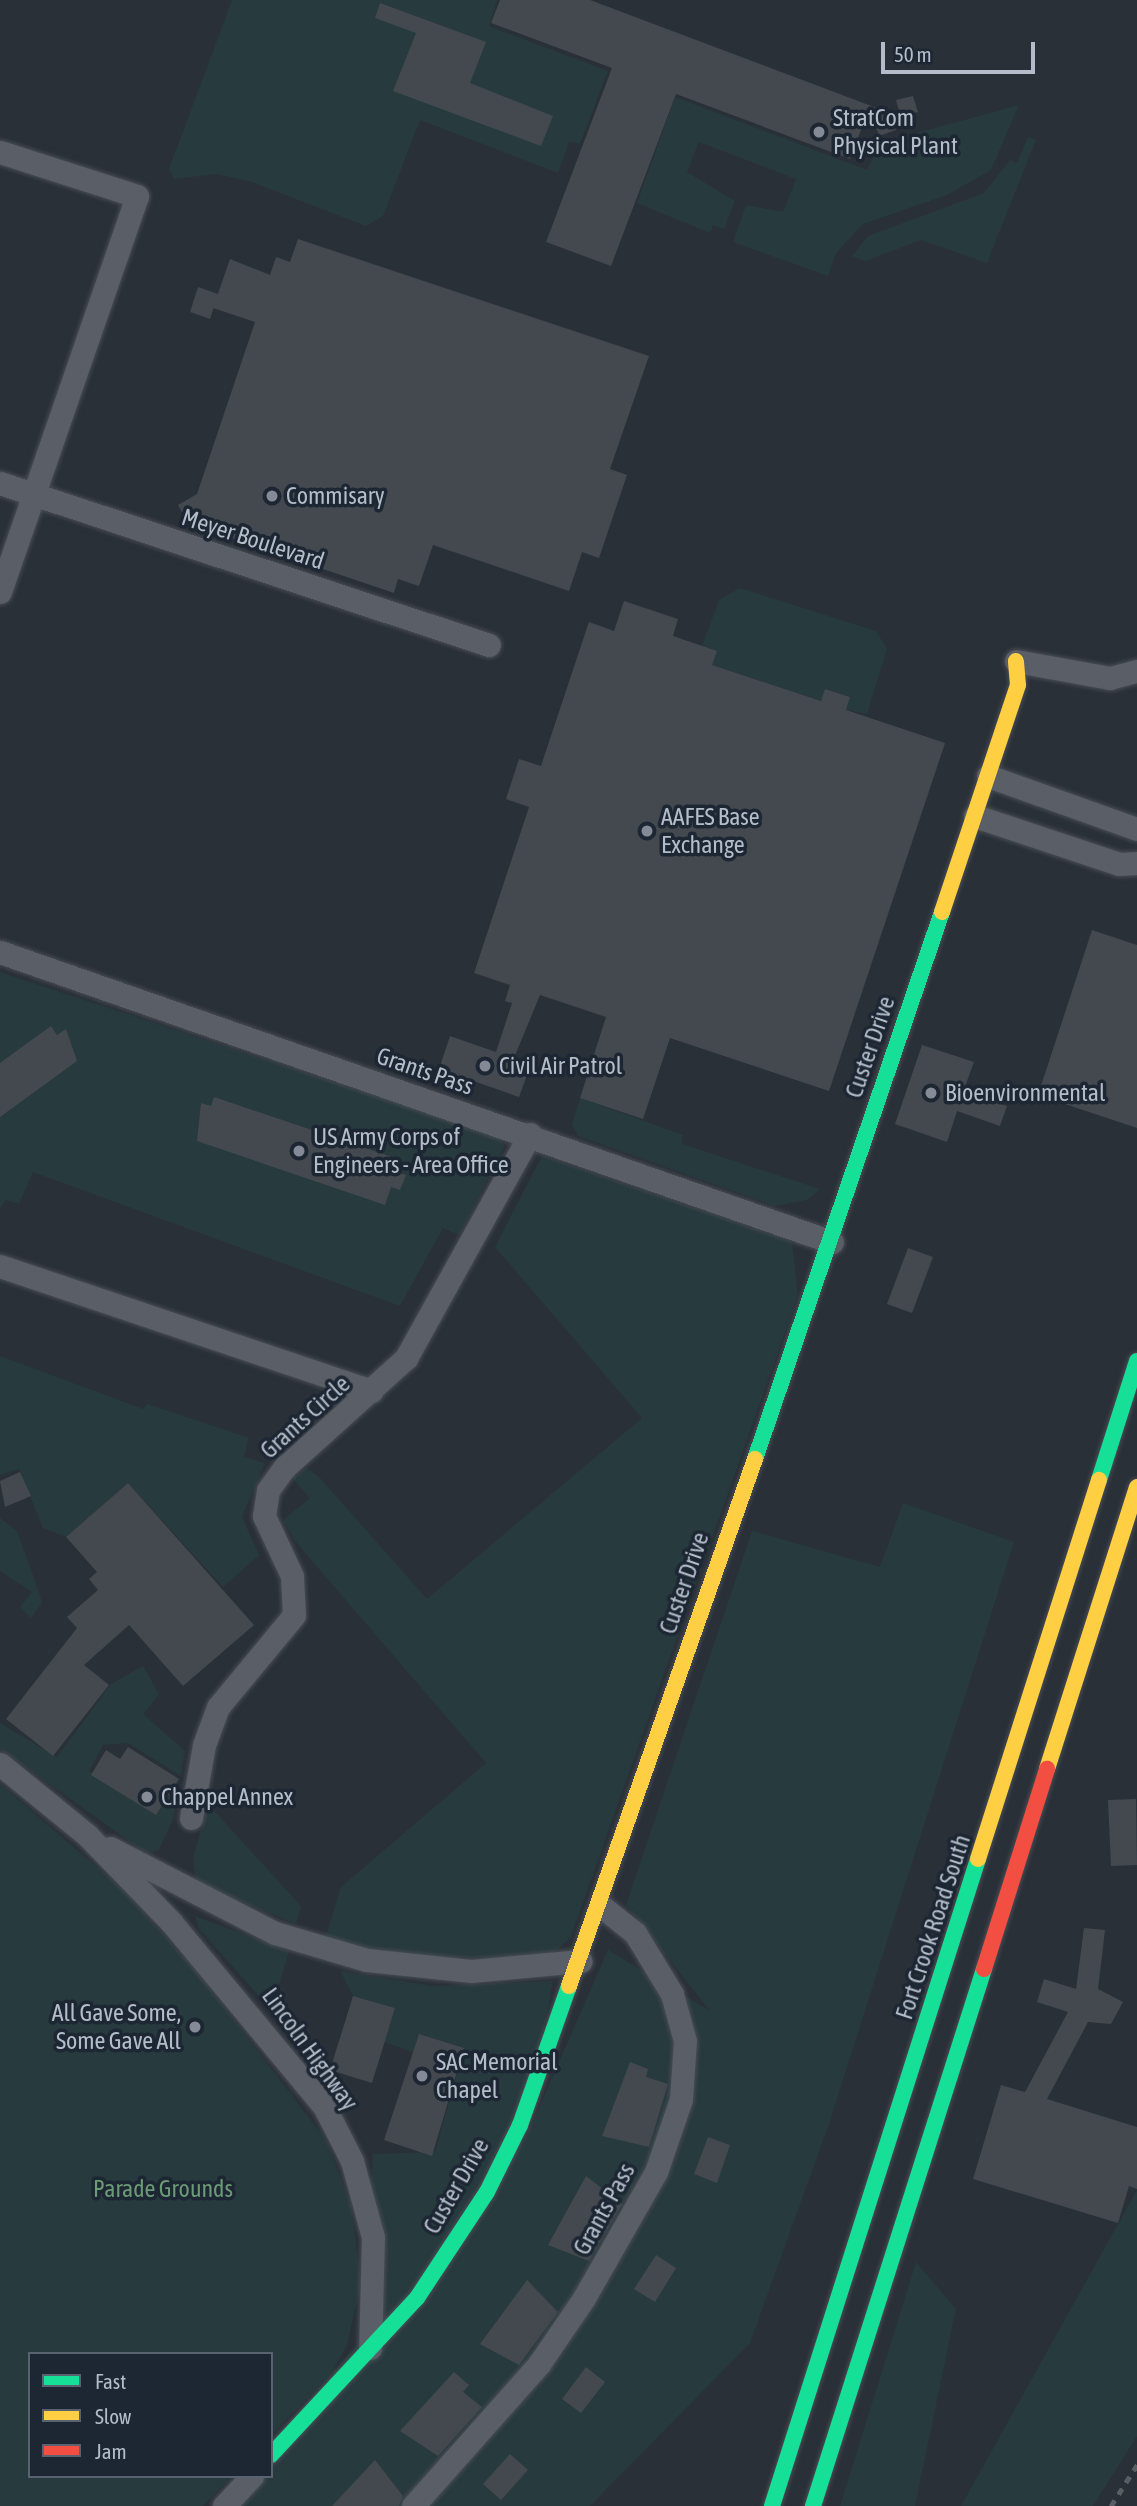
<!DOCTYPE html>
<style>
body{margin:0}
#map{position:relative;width:1137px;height:2506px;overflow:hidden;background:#2a3038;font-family:"Asap Condensed",sans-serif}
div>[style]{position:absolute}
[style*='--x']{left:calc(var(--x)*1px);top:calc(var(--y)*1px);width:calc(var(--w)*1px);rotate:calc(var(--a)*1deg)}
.green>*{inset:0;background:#273a3e}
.building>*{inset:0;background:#444950}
.roads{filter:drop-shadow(0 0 2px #484c53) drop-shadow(0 0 2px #484c53)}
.street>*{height:23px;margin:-11.5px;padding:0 11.5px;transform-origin:11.5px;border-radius:11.5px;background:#5a5e66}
.fast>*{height:16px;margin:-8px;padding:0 8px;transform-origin:8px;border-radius:8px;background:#16e098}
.slow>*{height:16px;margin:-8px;padding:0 8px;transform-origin:8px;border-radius:8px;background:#ffcf43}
.jam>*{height:16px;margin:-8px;padding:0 8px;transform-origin:8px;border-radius:8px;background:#f24e42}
.rail>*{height:5px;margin-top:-2.5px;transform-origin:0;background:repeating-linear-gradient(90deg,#595d64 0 7px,transparent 0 14px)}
.dots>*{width:19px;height:19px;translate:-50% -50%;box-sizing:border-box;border:4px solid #1d2633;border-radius:50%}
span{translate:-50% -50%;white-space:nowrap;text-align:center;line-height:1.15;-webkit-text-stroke:7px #1d2633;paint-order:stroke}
.poi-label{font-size:24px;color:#b4bcc9}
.left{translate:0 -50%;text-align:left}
.right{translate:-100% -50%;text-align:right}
.street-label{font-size:24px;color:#b4bcc9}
.park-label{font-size:24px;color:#6b9a76}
.legend{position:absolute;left:28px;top:2352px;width:245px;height:126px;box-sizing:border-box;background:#1d2633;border:2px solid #59626f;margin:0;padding:9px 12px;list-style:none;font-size:21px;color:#b4bcc9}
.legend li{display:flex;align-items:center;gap:14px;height:35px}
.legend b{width:35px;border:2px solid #59626f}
.scale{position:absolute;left:881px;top:42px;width:154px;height:32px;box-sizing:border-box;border:4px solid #b4bcc9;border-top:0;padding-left:9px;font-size:21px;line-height:24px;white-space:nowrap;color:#b4bcc9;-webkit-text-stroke:5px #1d2633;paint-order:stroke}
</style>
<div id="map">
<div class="green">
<div style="clip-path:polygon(232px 0,497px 0,489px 26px,608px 71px,580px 144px,569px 142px,558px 173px,420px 120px,383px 216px,366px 226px,249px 181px,216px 174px,174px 179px,169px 169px)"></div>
<div style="clip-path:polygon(675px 97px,867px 170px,880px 143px,1019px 105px,991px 170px,947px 195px,863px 224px,836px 253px,828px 276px,733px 242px,746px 205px,783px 212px,796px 179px,699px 142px,687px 172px,735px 201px,724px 229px,713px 225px,710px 233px,637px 203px)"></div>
<div style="clip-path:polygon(1028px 137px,1036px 140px,987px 263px,921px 240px,865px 261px,852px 256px,868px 236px,984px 193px,1010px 160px,1017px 163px)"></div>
<div style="clip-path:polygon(740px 588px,876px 631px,887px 649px,867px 714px,846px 710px,850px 697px,826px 689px,821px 701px,712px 665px,716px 651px,702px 646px,719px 600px)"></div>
<div style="clip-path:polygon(0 972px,496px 1136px,505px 1146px,459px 1235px,443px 1228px,400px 1306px,33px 1172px,19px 1204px,6px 1200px,0 1209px)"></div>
<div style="clip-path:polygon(580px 1098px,683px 1135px,682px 1144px,820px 1189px,807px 1200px,775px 1206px,578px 1136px,572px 1124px)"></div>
<div style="clip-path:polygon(542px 1156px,792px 1242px,798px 1296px,571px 1937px,555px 1952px,512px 1958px,418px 1957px,353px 1946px,326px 1936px,341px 1887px,486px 1763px,295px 1541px,283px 1520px,310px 1498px,292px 1478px,307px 1468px,320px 1478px,427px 1599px,642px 1418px,495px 1247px)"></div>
<div style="clip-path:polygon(0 1356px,143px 1409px,147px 1404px,249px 1438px,244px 1457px,265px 1463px,242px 1517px,259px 1555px,223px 1587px,128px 1483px,66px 1537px,43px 1528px,19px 1469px,0 1475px)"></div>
<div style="clip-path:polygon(903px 1503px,1014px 1542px,829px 2124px,750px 2343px,590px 2506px,217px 2506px,243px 2476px,271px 2476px,271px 2443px,362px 2339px,373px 2154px,435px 2152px,464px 2049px,413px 2052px,384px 2042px,395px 2008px,353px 1996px,340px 1971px,433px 1986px,553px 1981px,521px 2149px,608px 1950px,710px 2011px,626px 1905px,752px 1531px,880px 1567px)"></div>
<div style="clip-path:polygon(0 1518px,17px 1531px,39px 1592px,42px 1603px,31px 1618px,20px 1607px,32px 1592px,0 1571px)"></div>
<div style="clip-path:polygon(143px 1666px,159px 1694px,143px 1714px,185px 1751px,181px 1776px,128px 1743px,103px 1745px,89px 1771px,156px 1815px,178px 1781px,174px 1817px,159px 1850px,146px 1853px,0 1749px,0 1723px,57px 1757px,111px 1684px)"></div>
<div style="clip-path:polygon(0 1784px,119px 1886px,198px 1973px,326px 2140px,351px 2205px,361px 2283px,347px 2345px,331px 2374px,271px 2436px,271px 2354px,30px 2354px,30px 2476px,232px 2476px,203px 2506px,0 2506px)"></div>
<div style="clip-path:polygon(208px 1804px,301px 1906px,296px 1924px,196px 1883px,193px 1859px)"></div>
<div style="clip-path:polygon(195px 1916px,289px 1951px,272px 2011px,199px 1929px)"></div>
<div style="clip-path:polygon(1137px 2190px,1137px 2436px,1093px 2506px,961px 2506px)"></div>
<div style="clip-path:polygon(916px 2262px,956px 2309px,915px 2506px,840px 2506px)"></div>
</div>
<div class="building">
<div style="clip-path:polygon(500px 0,590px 0,890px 113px,896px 130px,879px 136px,870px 106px,850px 159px,676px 94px,611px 266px,546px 242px,612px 68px,491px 23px)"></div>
<div style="clip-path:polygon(380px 3px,486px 42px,470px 83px,553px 116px,541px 146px,393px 91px,416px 33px,375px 18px)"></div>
<div style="clip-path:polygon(913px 96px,918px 112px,901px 117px,896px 100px)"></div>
<div style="clip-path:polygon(298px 239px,649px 356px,610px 469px,627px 475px,599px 558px,582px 552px,569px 591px,433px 545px,419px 586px,398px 579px,394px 593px,210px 531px,204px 522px,191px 529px,178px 505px,197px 494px,255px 322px,213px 308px,230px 259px,270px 275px,276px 257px,290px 262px)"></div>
<div style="clip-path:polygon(198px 287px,218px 294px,210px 319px,190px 312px)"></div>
<div style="clip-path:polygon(624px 601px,678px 619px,673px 636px,717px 651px,712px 665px,821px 701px,825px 689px,850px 697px,846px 710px,945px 743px,829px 1091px,670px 1038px,643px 1119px,580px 1098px,606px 1017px,540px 995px,514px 1058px,531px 1064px,519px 1097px,439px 1069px,450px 1036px,496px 1052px,512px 1003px,505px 1001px,510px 985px,474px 973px,529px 807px,506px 799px,519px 759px,541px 766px,589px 622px,614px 631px)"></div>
<div style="clip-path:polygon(1092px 930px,1137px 945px,1137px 1128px,1038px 1095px)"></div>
<div style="clip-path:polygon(51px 1026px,57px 1035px,66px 1029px,77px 1061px,0 1117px,0 1063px)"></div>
<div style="clip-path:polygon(922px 1045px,974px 1062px,963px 1092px,1007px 1106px,1000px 1126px,957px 1111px,947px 1142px,895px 1124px)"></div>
<div style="clip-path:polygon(214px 1097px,401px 1160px,396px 1172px,406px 1175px,400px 1190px,391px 1187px,385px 1205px,197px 1141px,201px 1103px,211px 1106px)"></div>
<div style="clip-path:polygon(908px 1248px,933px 1257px,912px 1313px,887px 1304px)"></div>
<div style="clip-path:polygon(20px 1472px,31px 1496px,5px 1507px,0 1481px)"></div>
<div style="clip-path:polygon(128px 1483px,254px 1625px,183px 1686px,129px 1625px,84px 1665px,109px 1685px,53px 1756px,6px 1719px,77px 1628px,67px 1617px,98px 1590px,89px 1579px,97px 1572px,66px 1537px)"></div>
<div style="clip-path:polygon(128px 1747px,179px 1779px,156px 1815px,91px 1775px,106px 1750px,120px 1759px)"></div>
<div style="clip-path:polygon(1136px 1799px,1137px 1865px,1111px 1866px,1108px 1800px)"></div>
<div style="clip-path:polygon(1084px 1928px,1105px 1930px,1098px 1989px,1123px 2002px,1111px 2024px,1088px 2022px,1047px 2099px,1137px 2127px,1137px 2189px,1129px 2186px,1118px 2223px,973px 2179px,1001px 2085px,1025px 2092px,1068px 2012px,1037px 2002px,1044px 1979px,1076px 1989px)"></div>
<div style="clip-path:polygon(353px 1996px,395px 2008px,372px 2083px,330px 2070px)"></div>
<div style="clip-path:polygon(419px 2034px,464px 2048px,432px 2156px,384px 2140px)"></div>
<div style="clip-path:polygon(630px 2062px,648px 2069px,646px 2077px,668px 2084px,649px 2147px,602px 2136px)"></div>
<div style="clip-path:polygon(708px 2137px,730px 2145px,717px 2183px,694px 2174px)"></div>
<div style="clip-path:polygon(586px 2176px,622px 2204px,589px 2261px,548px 2245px)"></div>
<div style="clip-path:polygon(656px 2255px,676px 2268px,655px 2302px,634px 2289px)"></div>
<div style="clip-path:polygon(527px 2280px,558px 2312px,519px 2365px,480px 2344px)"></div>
<div style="clip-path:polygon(586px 2367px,605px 2382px,581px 2413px,562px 2399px)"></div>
<div style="clip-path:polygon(454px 2372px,469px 2385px,463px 2392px,482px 2407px,438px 2456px,400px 2431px)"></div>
<div style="clip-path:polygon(510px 2454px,528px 2470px,501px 2500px,483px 2484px)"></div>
<div style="clip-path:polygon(375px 2460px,403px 2496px,399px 2506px,332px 2506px)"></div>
</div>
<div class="roads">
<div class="street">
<div style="--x:0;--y:152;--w:144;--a:17.8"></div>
<div style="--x:137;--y:196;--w:419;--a:109.1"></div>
<div style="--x:0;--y:483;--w:515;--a:18.33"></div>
<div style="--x:1016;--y:661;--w:96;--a:10.3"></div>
<div style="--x:1110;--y:678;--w:28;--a:-15"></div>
<div style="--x:988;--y:776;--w:158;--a:19.6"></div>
<div style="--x:975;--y:816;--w:152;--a:18.4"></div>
<div style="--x:1119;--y:864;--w:18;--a:-3"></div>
<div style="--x:0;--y:952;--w:881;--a:19.22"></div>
<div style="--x:0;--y:1266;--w:392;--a:18.6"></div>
<div style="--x:0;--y:1764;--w:112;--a:39.2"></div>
<div style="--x:87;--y:1835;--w:121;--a:46"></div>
<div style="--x:171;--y:1922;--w:239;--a:50.3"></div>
<div style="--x:324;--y:2106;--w:62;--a:63"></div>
<div style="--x:352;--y:2161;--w:79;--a:74.6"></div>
<div style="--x:373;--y:2237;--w:111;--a:91.5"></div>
<div style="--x:191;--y:1818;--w:74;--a:-79.9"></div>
<div style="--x:204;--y:1745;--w:40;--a:-69.8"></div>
<div style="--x:218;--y:1707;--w:119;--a:-50.4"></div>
<div style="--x:294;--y:1615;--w:39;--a:-93"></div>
<div style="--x:292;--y:1576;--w:66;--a:-115"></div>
<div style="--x:264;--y:1516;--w:26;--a:-81"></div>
<div style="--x:268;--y:1490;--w:29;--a:-54"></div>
<div style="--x:285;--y:1467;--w:163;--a:-42"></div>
<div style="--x:406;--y:1358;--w:256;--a:-61"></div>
<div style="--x:110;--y:1848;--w:186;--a:27.3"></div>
<div style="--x:275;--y:1933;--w:96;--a:16.4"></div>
<div style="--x:367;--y:1960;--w:105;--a:6"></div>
<div style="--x:471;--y:1971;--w:110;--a:-5.2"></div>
<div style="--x:224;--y:2506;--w:41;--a:-47"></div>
<div style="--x:413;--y:2506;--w:190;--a:-48.4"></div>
<div style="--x:539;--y:2364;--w:80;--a:-55.7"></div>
<div style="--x:584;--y:2298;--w:145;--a:-60.3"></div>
<div style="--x:656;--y:2172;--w:77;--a:-71.1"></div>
<div style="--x:681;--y:2099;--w:58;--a:-86.1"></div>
<div style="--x:685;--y:2041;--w:49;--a:-105.5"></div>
<div style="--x:672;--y:1994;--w:71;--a:-121.2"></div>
<div style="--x:635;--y:1933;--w:43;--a:-141.5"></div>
</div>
<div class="fast">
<div style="--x:755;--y:1459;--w:578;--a:-71.13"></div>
<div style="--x:1099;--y:1480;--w:125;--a:-72.3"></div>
<div style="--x:271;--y:2455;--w:214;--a:-47.1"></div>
<div style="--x:417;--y:2298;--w:127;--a:-56.6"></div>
<div style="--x:487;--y:2192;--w:75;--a:-63.8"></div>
<div style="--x:520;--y:2125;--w:147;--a:-70.6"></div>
<div style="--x:772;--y:2506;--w:679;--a:-72.34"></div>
<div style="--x:813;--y:2506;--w:564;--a:-72.34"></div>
</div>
<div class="slow">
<div style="--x:942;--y:912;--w:239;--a:-71.5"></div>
<div style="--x:1018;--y:685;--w:24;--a:-95"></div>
<div style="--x:1047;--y:1769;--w:296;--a:-72.3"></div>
<div style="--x:978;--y:1859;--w:398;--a:-72.3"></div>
<div style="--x:569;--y:1986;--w:559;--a:-70.56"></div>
</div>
<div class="jam">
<div style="--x:984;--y:1969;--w:210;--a:-72.5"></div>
</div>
</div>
<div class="rail">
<div style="--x:1111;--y:2506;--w:49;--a:-57.6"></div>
</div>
<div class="dots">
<div style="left:819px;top:132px;background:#848b96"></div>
<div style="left:272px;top:496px;background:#848b96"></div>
<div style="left:647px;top:831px;background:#848b96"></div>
<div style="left:485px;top:1066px;background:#848b96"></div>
<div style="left:931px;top:1093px;background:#848b96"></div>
<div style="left:299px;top:1151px;background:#848b96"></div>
<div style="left:147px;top:1797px;background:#848b96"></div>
<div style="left:195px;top:2027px;background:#848b96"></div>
<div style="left:422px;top:2076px;background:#848b96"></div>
</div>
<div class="poi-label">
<span class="left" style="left:833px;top:132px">StratCom<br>Physical Plant</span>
<span class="left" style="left:286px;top:496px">Commisary</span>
<span class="left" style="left:661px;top:831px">AAFES Base<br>Exchange</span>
<span class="left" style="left:499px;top:1066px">Civil Air Patrol</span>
<span class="left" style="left:945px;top:1093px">Bioenvironmental</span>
<span class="left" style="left:313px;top:1151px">US Army Corps of<br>Engineers - Area Office</span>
<span class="left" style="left:161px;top:1797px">Chappel Annex</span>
<span class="right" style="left:181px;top:2027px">All Gave Some,<br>Some Gave All</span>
<span class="left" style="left:436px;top:2076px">SAC Memorial<br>Chapel</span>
</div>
<div class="street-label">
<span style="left:253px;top:539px;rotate:18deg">Meyer Boulevard</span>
<span style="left:870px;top:1047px;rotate:-71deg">Custer Drive</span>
<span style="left:425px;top:1071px;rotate:19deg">Grants Pass</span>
<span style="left:305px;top:1417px;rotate:-42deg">Grants Circle</span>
<span style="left:684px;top:1583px;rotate:-71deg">Custer Drive</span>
<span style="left:933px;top:1927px;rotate:-72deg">Fort Crook Road South</span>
<span style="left:310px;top:2049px;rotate:54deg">Lincoln Highway</span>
<span style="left:456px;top:2186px;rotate:-60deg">Custer Drive</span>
<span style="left:604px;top:2209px;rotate:-61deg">Grants Pass</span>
</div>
<div class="park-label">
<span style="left:163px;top:2189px">Parade Grounds</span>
</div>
<ul class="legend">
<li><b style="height:9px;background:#16e098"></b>Fast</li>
<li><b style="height:9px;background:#ffcf43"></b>Slow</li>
<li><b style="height:9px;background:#f24e42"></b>Jam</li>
</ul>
<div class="scale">50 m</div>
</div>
